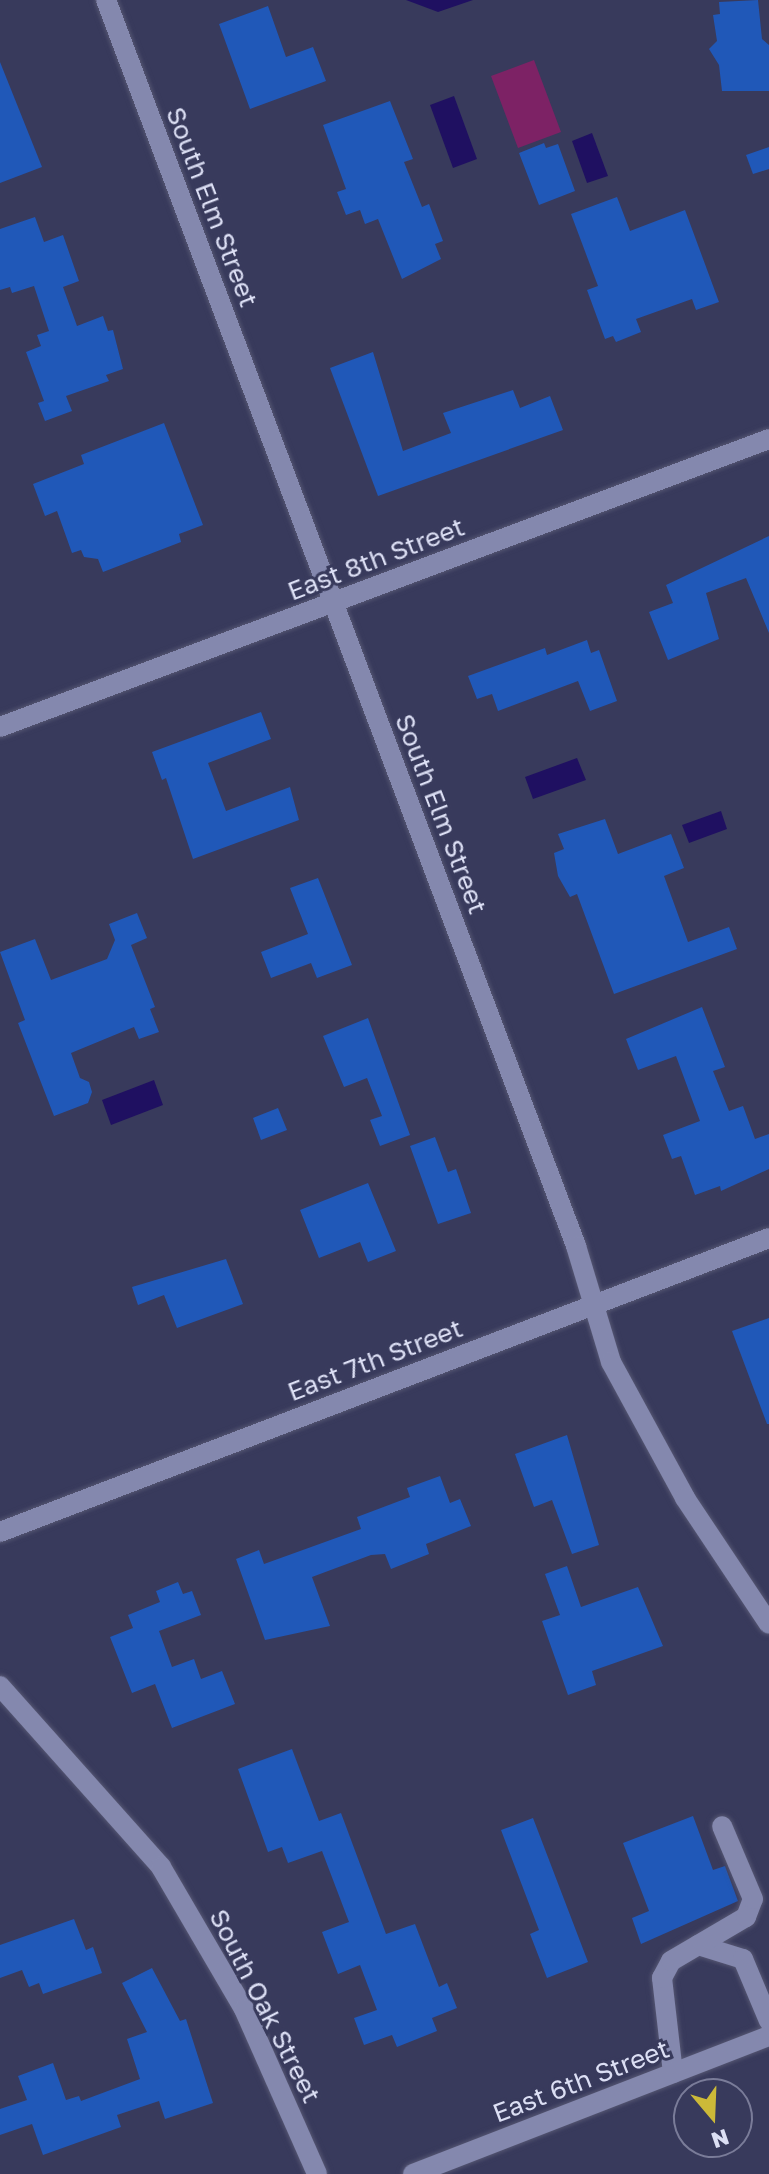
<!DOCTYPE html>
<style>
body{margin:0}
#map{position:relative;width:769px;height:2174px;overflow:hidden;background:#383a5c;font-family:"Golos Text",sans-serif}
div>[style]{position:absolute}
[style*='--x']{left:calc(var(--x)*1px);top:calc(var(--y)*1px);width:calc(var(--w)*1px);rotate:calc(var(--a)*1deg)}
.green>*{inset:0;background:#7d2265}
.water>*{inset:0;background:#1f1061}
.building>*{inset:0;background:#2058b8}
.roads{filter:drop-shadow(0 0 2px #555672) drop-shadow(0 0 2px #555672)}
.minor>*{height:20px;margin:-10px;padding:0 10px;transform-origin:10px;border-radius:10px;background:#8488ae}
span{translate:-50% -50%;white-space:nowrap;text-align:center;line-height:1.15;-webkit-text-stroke:6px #383a5c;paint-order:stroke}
.street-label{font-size:26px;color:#dcdff4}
.north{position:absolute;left:673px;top:2078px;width:80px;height:80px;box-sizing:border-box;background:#383a5c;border:2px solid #7a7c99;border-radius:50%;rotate:161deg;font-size:22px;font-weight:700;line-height:32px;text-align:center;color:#dcdff4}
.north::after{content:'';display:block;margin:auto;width:28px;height:36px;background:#ccb938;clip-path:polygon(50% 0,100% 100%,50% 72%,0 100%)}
</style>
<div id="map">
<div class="green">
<div style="clip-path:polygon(534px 60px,561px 132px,518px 148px,491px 76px)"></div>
</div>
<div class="water">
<div style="clip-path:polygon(406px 0,473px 0,438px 12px)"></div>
<div style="clip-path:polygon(454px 96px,477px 159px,453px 168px,430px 105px)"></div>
<div style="clip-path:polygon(592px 133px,608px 176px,587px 183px,572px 141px)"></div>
<div style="clip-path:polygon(577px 758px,586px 780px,533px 799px,525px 777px)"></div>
<div style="clip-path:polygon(721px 811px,727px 829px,689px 843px,682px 825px)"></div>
<div style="clip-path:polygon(154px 1080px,163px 1105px,111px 1125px,102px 1100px)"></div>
</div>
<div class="building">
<div style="clip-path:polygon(758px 0,762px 39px,769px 45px,769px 91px,722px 91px,719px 65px,709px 49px,717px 41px,713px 15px,720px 14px,719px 2px)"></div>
<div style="clip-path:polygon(268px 6px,286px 57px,313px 47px,326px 81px,250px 109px,219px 24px)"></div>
<div style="clip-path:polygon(0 62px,42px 167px,0 183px)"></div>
<div style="clip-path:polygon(390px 101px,413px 159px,404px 162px,422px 207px,429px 204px,443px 241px,435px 244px,441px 259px,402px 279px,378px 219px,365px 224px,360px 210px,346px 215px,337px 192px,346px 189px,323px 125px)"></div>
<div style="clip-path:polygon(544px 143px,546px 148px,558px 144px,575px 191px,539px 205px,519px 153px)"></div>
<div style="clip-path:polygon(769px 147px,769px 169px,753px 174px,746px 155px)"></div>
<div style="clip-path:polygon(617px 197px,630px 231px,685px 210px,719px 302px,696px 310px,692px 299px,636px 319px,641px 332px,616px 342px,613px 336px,605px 339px,587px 290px,598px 286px,571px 214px)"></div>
<div style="clip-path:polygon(35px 217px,44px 242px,63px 235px,79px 281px,63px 287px,77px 326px,103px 316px,108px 331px,113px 330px,123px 369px,106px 375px,109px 381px,66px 396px,72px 411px,45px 421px,38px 403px,44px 401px,26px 352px,41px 346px,37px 335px,49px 331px,34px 286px,12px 293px,10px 287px,0 290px,0 229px)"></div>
<div style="clip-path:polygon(373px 352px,403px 451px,451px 433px,443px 413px,513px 390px,520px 408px,550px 396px,563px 430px,378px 496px,330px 368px)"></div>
<div style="clip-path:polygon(164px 423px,203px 525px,179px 534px,181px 542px,103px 572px,98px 559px,84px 557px,81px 550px,72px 553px,57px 511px,45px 516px,33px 484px,84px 464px,81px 455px)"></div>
<div style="clip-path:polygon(769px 536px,769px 633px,746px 578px,706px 593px,719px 639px,668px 660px,649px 612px,673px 603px,666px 585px)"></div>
<div style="clip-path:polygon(587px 640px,591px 653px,599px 650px,617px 701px,590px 711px,578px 681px,498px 711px,492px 694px,477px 699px,468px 676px,545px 648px,547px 655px)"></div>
<div style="clip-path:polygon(261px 712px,271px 739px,208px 763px,226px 811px,290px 787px,299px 820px,193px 859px,166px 778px,162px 780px,152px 752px)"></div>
<div style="clip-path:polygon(605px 819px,618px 854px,671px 834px,684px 868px,664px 876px,688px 942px,729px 927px,737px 949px,614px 994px,577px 894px,570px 897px,558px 876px,554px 853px,564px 849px,558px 834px)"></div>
<div style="clip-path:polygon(318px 878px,352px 965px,317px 978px,311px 963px,271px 978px,261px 952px,308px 934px,290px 888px)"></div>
<div style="clip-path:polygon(137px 913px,147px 938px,131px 945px,155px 1007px,150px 1009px,159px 1032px,139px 1039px,134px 1027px,71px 1053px,80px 1078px,89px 1082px,92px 1092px,88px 1103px,54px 1116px,18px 1023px,25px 1020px,0 952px,35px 939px,51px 980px,107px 959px,115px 940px,109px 924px)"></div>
<div style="clip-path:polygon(702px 1007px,725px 1067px,713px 1071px,729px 1111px,743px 1106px,755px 1139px,769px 1134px,769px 1169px,721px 1191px,720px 1186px,695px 1195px,681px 1156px,672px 1159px,663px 1135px,700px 1121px,676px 1056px,638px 1070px,626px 1039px)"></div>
<div style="clip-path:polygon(368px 1018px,410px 1135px,380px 1146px,370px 1120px,382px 1116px,367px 1078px,344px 1087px,323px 1036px)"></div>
<div style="clip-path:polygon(278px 1108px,287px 1130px,261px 1140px,253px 1118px)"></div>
<div style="clip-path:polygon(435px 1137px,448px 1172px,456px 1169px,471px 1213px,438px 1224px,410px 1146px)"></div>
<div style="clip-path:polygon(368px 1183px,396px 1251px,368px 1262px,360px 1242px,319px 1258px,300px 1210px)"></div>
<div style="clip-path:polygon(226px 1259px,243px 1304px,177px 1328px,164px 1295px,138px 1305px,132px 1287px)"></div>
<div style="clip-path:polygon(769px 1318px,769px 1424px,767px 1424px,732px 1331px)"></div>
<div style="clip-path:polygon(567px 1435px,599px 1545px,572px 1554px,552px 1500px,534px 1507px,515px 1454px)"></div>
<div style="clip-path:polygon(440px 1476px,450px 1503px,460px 1499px,471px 1526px,426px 1544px,429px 1554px,391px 1569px,385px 1554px,371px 1555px,312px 1577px,330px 1626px,265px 1640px,236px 1559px,259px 1550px,264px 1564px,361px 1529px,357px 1517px,410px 1497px,407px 1488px)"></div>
<div style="clip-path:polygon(567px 1566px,581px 1607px,638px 1587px,663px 1646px,592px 1671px,596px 1685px,568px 1695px,542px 1621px,560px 1615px,545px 1574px)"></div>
<div style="clip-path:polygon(178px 1582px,183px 1594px,192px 1591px,201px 1615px,159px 1631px,172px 1667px,194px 1659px,201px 1679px,222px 1671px,235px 1704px,172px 1728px,155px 1684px,132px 1693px,110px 1637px,133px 1628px,128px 1615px,160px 1602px,156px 1591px)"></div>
<div style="clip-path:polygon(292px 1749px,319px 1821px,341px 1813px,386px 1934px,415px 1924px,439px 1987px,447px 1983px,457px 2008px,432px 2018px,437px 2031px,397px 2047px,392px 2035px,364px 2045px,354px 2018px,377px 2010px,360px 1965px,338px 1974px,322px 1932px,349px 1922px,322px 1851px,288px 1863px,282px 1847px,268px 1852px,238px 1769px)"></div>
<div style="clip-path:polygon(693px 1816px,713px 1870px,725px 1866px,738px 1901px,641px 1944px,632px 1918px,649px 1911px,623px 1843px)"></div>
<div style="clip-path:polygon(533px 1818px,588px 1962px,547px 1978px,530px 1934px,539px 1930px,501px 1830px)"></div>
<div style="clip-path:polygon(74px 1919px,86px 1950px,93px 1947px,102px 1973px,43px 1994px,39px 1983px,29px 1987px,22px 1970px,0 1978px,0 1945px)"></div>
<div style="clip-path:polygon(152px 1968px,180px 2021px,186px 2019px,213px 2103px,165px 2119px,159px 2101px,117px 2115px,121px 2127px,43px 2155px,32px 2124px,0 2135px,0 2109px,27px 2100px,18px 2076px,53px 2063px,66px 2100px,79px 2096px,81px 2101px,140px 2079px,127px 2039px,147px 2032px,122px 1983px)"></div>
</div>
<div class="roads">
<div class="minor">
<div style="--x:106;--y:0;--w:1332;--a:69.33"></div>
<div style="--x:576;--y:1246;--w:121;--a:73.2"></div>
<div style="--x:611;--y:1362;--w:155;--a:61.4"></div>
<div style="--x:685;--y:1498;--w:151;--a:56.3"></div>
<div style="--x:0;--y:727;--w:821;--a:-20.53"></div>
<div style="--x:0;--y:1532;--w:823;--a:-20.92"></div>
<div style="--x:0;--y:1686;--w:242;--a:48.3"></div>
<div style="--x:161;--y:1867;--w:164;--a:59.7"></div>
<div style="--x:244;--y:2009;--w:180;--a:66.1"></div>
<div style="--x:698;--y:1945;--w:47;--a:17.3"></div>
<div style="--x:743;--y:1959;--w:67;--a:67.2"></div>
<div style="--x:673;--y:2073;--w:96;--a:-96.6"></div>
<div style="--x:662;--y:1978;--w:19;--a:-62"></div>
<div style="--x:671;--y:1961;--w:87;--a:-30.4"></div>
<div style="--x:746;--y:1917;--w:19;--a:-69"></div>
<div style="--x:753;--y:1899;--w:79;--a:-113"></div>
<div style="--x:413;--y:2174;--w:382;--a:-21.2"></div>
</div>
</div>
<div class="street-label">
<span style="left:212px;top:207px;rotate:69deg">South Elm Street</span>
<span style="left:376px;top:559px;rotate:-21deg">East 8th Street</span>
<span style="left:441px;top:814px;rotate:69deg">South Elm Street</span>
<span style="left:375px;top:1360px;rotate:-21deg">East 7th Street</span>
<span style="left:265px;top:2006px;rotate:63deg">South Oak Street</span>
<span style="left:581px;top:2081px;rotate:-21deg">East 6th Street</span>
</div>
<div class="north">N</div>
</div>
